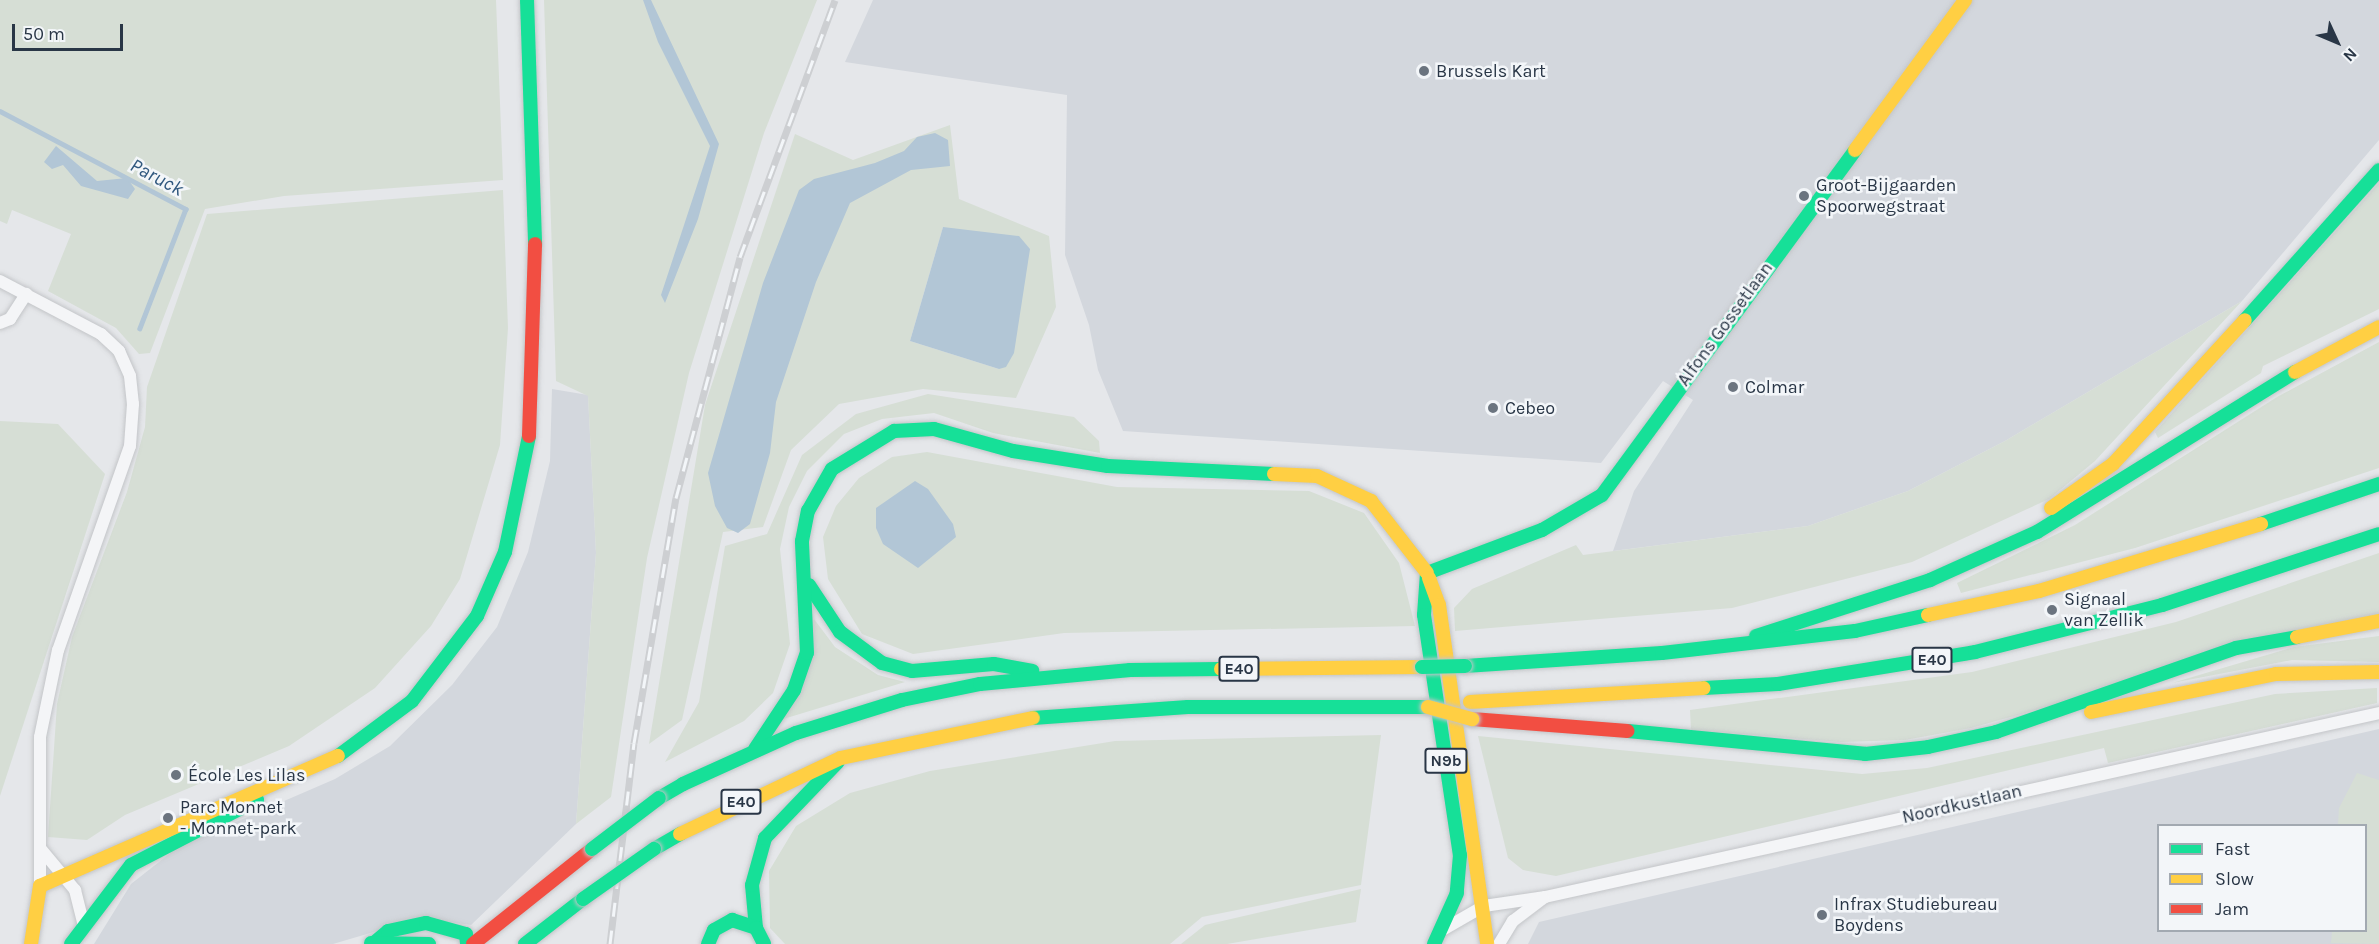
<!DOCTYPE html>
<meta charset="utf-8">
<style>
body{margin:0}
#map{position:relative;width:2379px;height:944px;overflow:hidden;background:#e5e7ea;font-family:Karla,sans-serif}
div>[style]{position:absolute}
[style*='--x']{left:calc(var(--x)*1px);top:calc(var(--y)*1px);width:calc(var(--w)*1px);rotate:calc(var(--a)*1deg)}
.built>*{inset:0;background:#d3d7dd}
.green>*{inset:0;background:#d6ded5}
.water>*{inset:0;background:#b2c6d6}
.stream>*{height:4.5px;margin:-2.25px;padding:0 2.25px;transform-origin:2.25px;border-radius:2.25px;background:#b2c6d6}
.roads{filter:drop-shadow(0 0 2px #c3c5c8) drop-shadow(0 0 2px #c3c5c8)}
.street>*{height:12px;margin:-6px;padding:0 6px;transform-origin:6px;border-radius:6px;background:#f4f5f7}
.fast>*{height:14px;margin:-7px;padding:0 7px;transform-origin:7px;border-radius:7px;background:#16e098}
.slow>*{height:14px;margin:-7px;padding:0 7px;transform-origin:7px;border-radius:7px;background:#ffcf43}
.jam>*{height:14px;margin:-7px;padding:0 7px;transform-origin:7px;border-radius:7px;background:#f24e42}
.rail>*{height:7px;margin-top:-3.5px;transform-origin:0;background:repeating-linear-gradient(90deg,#f3f6f9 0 14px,#cdcfd2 0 28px);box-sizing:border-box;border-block:2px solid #cdcfd2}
.bridges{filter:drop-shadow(0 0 2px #c1c4c8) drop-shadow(0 0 2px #c1c4c8)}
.fast-bridge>*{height:14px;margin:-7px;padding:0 7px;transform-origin:7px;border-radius:7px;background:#16e098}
.slow-bridge>*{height:14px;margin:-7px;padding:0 7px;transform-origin:7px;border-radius:7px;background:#ffcf43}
.dots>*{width:16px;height:16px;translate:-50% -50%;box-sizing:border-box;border:3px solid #f3f6f9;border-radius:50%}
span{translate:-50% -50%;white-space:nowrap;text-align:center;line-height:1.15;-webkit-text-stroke:5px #f3f6f9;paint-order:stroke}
.shield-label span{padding:2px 4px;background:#f3f6f9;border:2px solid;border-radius:4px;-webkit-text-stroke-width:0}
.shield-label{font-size:16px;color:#293646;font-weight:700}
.poi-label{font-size:18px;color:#293646}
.left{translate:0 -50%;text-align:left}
.street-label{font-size:18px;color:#293646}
.water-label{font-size:20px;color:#30587e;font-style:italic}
.legend{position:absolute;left:2157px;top:824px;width:210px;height:108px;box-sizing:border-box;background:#f3f6f9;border:2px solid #a2a9b1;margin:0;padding:8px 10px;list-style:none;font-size:18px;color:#293646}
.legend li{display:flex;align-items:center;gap:12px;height:30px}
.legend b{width:30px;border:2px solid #a2a9b1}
.north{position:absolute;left:2307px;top:12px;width:60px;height:60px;-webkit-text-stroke:4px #f3f6f9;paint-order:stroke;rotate:134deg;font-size:16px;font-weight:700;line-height:24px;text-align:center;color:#293646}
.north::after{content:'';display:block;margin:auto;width:21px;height:27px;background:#293646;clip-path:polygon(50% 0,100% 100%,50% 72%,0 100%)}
.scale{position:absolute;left:12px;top:24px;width:111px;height:27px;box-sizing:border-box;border:3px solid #293646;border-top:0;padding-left:8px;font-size:18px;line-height:21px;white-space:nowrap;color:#293646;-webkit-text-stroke:4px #f3f6f9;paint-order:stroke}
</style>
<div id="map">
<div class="built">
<div style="clip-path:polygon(873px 0,2379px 0,2379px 140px,2242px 301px,2005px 441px,1908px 491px,1808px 526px,1613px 551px,1634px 491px,1693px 400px,1663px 381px,1601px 463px,1123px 431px,1098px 370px,1089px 325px,1065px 255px,1067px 95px,845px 62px)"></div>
<div style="clip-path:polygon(552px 389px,588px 395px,596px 553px,576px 824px,471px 925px,421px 918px,333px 944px,94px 944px,131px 884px,178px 847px,335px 779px,390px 746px,452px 685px,497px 627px,528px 552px,550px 461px)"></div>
<div style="clip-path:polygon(evenodd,2379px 729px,2379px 944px,1528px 944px,1539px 922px,2379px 729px,2158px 826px,2366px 826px,2366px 930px,2158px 930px,2158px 826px)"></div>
</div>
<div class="green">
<div style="clip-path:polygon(0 0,496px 0,503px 180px,284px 196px,205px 209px,150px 353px,139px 354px,116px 328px,48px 291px,71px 234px,12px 210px,7px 224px,0 221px)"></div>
<div style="clip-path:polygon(544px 0,817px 0,764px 133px,689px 373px,647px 558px,611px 797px,576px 824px,596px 553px,588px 396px,556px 381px)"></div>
<div style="clip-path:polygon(evenodd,950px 125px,959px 199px,1049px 236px,1056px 307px,1016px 398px,923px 389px,839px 404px,791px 450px,763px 527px,723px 532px,682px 720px,649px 744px,705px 405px,795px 134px,853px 160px,950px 125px,943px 227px,999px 369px,910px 341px,943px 227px)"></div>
<div style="clip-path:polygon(2379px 183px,2379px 309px,2263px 366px,2261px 373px,2158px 438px,2155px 432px)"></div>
<div style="clip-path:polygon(503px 190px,508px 328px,500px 445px,460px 579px,431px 626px,375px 688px,289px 746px,125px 815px,87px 840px,48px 837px,57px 704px,72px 637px,127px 492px,145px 427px,147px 387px,207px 214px)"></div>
<div style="clip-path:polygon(2242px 301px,2095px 461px,2049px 499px,1912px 562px,1732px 608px,1455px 631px,1454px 608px,1472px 589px,1576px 545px,1583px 555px,1808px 526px,1908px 491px,2005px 441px)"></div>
<div style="clip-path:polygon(2379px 342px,2379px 468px,2135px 548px,1961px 593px,1957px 583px,2075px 525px,2277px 397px)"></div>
<div style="clip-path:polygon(928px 394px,1074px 417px,1099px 441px,1100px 453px,993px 433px,934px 413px,882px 419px,844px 434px,807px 471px,789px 507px,780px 549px,790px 644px,773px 693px,744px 721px,665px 762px,699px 702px,725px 546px,767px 534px,802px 455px,856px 414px)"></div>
<div style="clip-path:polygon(0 421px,58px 424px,105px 474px,0 796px)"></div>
<div style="clip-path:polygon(927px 452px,1117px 487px,1309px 491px,1364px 513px,1399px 563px,1415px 626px,1064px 633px,913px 654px,862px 634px,828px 579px,823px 537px,836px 506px,859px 478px,892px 457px)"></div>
<div style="clip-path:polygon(2379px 553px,2379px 615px,1971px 728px,1905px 740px,1841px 742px,1691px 730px,1690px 710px,1972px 672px,2176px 622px)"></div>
<div style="clip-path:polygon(814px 619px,835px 647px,878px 675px,905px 682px,780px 720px)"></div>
<div style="clip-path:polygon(2379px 636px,2379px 662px,2292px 660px,2172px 683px,2294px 647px)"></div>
<div style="clip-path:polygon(2377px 688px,2377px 703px,2108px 763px,2104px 748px,1556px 876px,1523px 870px,1508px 858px,1478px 736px,1862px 774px,1927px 768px,2275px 694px)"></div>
<div style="clip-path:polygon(1381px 735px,1361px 885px,1202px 917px,1170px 944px,785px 944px,770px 928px,769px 871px,796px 826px,850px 793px,930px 771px,1115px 741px)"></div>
<div style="clip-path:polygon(2357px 773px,2379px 780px,2379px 944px,2331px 943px,2332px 931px,2366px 930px,2366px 826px,2338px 825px,2339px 808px)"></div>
<div style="clip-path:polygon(1361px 889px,1356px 922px,1227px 944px,1181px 944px,1205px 925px)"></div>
</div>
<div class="water">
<div style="clip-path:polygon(643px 0,651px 0,719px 144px,698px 219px,665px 303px,661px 295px,710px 146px,658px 42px)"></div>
<div style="clip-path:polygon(935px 133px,948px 140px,950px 166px,911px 170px,850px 203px,816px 282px,776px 402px,770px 453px,750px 524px,738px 533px,727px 528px,715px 506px,708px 473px,763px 283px,799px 190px,814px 179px,875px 163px,904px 151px,917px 137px)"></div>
<div style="clip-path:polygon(56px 146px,97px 181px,127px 178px,135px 189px,128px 199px,81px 186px,63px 165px,52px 169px,44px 162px)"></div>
<div style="clip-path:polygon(943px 227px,1019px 236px,1030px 249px,1014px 353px,1006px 367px,999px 369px,910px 341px)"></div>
<div style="clip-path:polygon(915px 481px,928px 489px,953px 524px,956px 537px,918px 568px,883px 544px,876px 528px,876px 508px)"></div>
</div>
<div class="stream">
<div style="--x:0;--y:111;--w:210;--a:27.8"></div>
<div style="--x:186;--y:209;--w:128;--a:111.1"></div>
</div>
<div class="roads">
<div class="street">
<div style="--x:0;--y:281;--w:114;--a:27.7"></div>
<div style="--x:101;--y:334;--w:25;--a:43"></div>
<div style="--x:119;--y:351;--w:27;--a:66"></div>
<div style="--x:130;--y:376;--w:28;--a:84"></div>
<div style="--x:133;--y:404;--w:42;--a:94.1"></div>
<div style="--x:130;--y:446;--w:216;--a:109.4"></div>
<div style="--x:58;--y:650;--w:89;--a:101.7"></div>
<div style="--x:40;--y:737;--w:149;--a:90"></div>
<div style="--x:0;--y:323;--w:11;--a:-22"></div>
<div style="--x:10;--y:319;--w:30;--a:-57"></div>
<div style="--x:40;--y:848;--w:55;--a:50.2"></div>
<div style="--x:75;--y:890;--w:33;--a:76"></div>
<div style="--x:1444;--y:929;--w:46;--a:-29.9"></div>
<div style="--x:1484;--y:906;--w:62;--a:-8.4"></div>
<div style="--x:1545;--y:897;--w:854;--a:-12.44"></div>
<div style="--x:1499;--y:944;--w:27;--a:-59"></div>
<div style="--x:1513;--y:921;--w:38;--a:-37"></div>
</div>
<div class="fast">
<div style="--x:527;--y:0;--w:244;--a:88.1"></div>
<div style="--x:2245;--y:320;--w:201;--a:-48.2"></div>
<div style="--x:2261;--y:524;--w:125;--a:-18.7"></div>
<div style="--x:1427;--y:573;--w:123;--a:-20.5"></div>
<div style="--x:1542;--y:530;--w:69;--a:-30.3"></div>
<div style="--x:1602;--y:495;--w:428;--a:-53.7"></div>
<div style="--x:1427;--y:573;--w:42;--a:94.1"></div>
<div style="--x:1424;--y:615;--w:243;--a:81.5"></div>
<div style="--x:1460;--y:855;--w:38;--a:95"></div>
<div style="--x:1457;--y:893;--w:56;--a:114.3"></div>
<div style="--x:809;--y:585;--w:56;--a:56.6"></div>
<div style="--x:840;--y:632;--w:52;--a:36.4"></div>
<div style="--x:882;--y:663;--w:31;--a:15"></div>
<div style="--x:912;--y:671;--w:82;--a:-4.9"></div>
<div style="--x:994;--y:664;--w:39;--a:10"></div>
<div style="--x:1756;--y:636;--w:183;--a:-17.8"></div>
<div style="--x:1930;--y:580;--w:117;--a:-24.2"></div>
<div style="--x:2037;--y:532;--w:304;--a:-31.8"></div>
<div style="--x:1465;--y:666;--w:197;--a:-3.8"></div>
<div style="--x:1662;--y:653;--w:194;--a:-6.5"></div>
<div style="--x:1855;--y:631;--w:75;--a:-12.4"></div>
<div style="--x:1704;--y:688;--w:74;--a:-3.1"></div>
<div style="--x:1778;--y:684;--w:200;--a:-9.2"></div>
<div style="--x:1975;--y:652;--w:193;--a:-14.1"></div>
<div style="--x:2162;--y:605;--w:228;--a:-18.1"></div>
<div style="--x:1033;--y:718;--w:155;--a:-4.1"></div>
<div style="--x:1188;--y:707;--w:240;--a:0"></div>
<div style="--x:1628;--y:731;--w:238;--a:5.5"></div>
<div style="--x:1865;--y:754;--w:63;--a:-6.3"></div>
<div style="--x:1928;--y:747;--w:70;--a:-12.4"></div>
<div style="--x:1996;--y:732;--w:254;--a:-19.3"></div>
<div style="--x:2236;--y:648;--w:62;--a:-10.2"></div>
<div style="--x:755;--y:749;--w:71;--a:-56.5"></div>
<div style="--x:794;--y:690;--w:39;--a:-71"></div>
<div style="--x:807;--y:653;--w:112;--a:-92.6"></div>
<div style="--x:802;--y:541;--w:31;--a:-79"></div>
<div style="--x:808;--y:511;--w:48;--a:-60.3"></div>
<div style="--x:832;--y:469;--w:73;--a:-31.5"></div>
<div style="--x:894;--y:431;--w:40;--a:-2.9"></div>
<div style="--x:934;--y:429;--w:82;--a:15.6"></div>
<div style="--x:1013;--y:451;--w:96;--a:9"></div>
<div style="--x:1108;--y:466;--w:166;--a:2.8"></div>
<div style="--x:338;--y:756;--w:92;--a:-36.6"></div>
<div style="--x:412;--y:701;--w:107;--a:-52.6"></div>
<div style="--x:477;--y:616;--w:70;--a:-66.4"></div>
<div style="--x:505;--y:552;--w:118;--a:-78.3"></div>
<div style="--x:683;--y:784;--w:124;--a:-24.3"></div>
<div style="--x:796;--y:733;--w:111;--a:-17.3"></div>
<div style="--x:902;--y:700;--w:80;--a:-11.6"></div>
<div style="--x:980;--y:684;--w:151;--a:-5.3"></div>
<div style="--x:1130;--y:670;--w:91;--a:-0.6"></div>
<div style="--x:659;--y:798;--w:28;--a:-30"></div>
<div style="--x:654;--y:849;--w:30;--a:-30"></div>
<div style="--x:756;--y:928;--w:43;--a:-95.3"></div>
<div style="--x:752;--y:885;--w:49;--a:-74.5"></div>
<div style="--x:765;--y:838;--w:105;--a:-46.2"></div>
<div style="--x:375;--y:942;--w:17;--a:-40"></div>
<div style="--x:388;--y:931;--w:39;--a:-12"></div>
<div style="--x:426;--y:923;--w:41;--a:15.4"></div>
<div style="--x:466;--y:934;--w:10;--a:84"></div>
<div style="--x:371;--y:943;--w:58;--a:1"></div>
<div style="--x:71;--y:944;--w:99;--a:-52.8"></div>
<div style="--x:131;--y:865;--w:142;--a:-27.3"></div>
<div style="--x:525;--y:944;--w:73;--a:-37.8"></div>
<div style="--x:708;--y:944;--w:15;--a:-67"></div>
<div style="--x:714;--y:930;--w:21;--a:-29"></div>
<div style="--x:732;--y:920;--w:25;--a:18"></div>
<div style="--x:756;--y:928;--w:18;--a:63"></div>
</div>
<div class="slow">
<div style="--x:1855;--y:150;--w:186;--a:-53.7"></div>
<div style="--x:2295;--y:372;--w:95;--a:-28.2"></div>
<div style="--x:1274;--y:474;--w:43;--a:2.7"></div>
<div style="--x:1317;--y:476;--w:60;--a:24.8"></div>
<div style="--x:1371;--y:501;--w:91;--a:52.1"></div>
<div style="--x:2051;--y:508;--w:76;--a:-35.4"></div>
<div style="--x:2113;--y:464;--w:195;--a:-47.5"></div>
<div style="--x:1429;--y:578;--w:29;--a:70"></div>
<div style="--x:1439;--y:605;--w:342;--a:81.9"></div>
<div style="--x:1928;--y:615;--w:114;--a:-12.2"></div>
<div style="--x:2039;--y:591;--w:232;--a:-16.8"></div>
<div style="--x:2297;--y:637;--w:84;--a:-11"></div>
<div style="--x:1221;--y:669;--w:201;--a:-0.6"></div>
<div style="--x:1470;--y:702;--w:234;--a:-3.4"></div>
<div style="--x:2091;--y:712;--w:189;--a:-11.6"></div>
<div style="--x:2276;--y:674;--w:103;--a:-1.1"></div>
<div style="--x:680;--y:834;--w:178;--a:-25.3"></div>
<div style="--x:841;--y:758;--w:196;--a:-11.8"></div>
<div style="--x:31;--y:944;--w:59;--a:-81.2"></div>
<div style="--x:40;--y:886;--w:325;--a:-23.6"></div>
</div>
<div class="jam">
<div style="--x:529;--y:436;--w:192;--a:-88.2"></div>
<div style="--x:1472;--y:719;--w:156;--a:4.4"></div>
<div style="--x:473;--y:944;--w:152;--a:-38.6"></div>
</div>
</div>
<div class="rail">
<div style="--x:610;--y:944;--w:202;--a:-83.2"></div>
<div style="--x:634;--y:743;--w:249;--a:-80.3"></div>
<div style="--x:676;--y:498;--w:249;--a:-75.1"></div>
<div style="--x:740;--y:257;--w:274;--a:-69.7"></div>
</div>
<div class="bridges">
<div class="fast-bridge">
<div style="--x:1422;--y:667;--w:43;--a:-1.3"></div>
<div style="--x:592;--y:849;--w:84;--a:-37.3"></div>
<div style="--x:583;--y:899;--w:87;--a:-35.2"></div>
</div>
<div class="slow-bridge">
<div style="--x:1428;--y:707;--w:46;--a:15.3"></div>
</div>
</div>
<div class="dots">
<div style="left:1424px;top:71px;background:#6b747f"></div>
<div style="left:1804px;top:196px;background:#6b747f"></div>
<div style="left:1733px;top:387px;background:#6b747f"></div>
<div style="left:1493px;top:408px;background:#6b747f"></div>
<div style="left:2052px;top:610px;background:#6b747f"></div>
<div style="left:176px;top:775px;background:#6b747f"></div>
<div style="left:168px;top:818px;background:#6b747f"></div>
<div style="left:1822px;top:915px;background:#6b747f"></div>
</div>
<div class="shield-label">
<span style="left:1932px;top:660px">E40</span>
<span style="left:1239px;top:669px">E40</span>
<span style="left:1446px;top:761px">N9b</span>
<span style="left:741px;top:802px">E40</span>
</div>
<div class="poi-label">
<span class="left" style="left:1436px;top:71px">Brussels Kart</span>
<span class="left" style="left:1816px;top:196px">Groot-Bijgaarden<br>Spoorwegstraat</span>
<span class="left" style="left:1745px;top:387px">Colmar</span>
<span class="left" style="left:1505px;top:408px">Cebeo</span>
<span class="left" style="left:2064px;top:610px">Signaal<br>van Zellik</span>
<span class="left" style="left:188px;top:775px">École Les Lilas</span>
<span class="left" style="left:180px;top:818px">Parc Monnet<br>- Monnet-park</span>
<span class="left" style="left:1834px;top:915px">Infrax Studiebureau<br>Boydens</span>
</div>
<div class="street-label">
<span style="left:1725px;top:324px;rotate:-54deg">Alfons Gossetlaan</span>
<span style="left:1962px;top:804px;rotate:-13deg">Noordkustlaan</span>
</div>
<div class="water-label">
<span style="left:157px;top:177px;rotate:28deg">Paruck</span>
</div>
<ul class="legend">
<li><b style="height:8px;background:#16e098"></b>Fast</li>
<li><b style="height:8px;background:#ffcf43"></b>Slow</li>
<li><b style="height:8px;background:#f24e42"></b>Jam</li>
</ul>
<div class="north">N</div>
<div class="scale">50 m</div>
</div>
